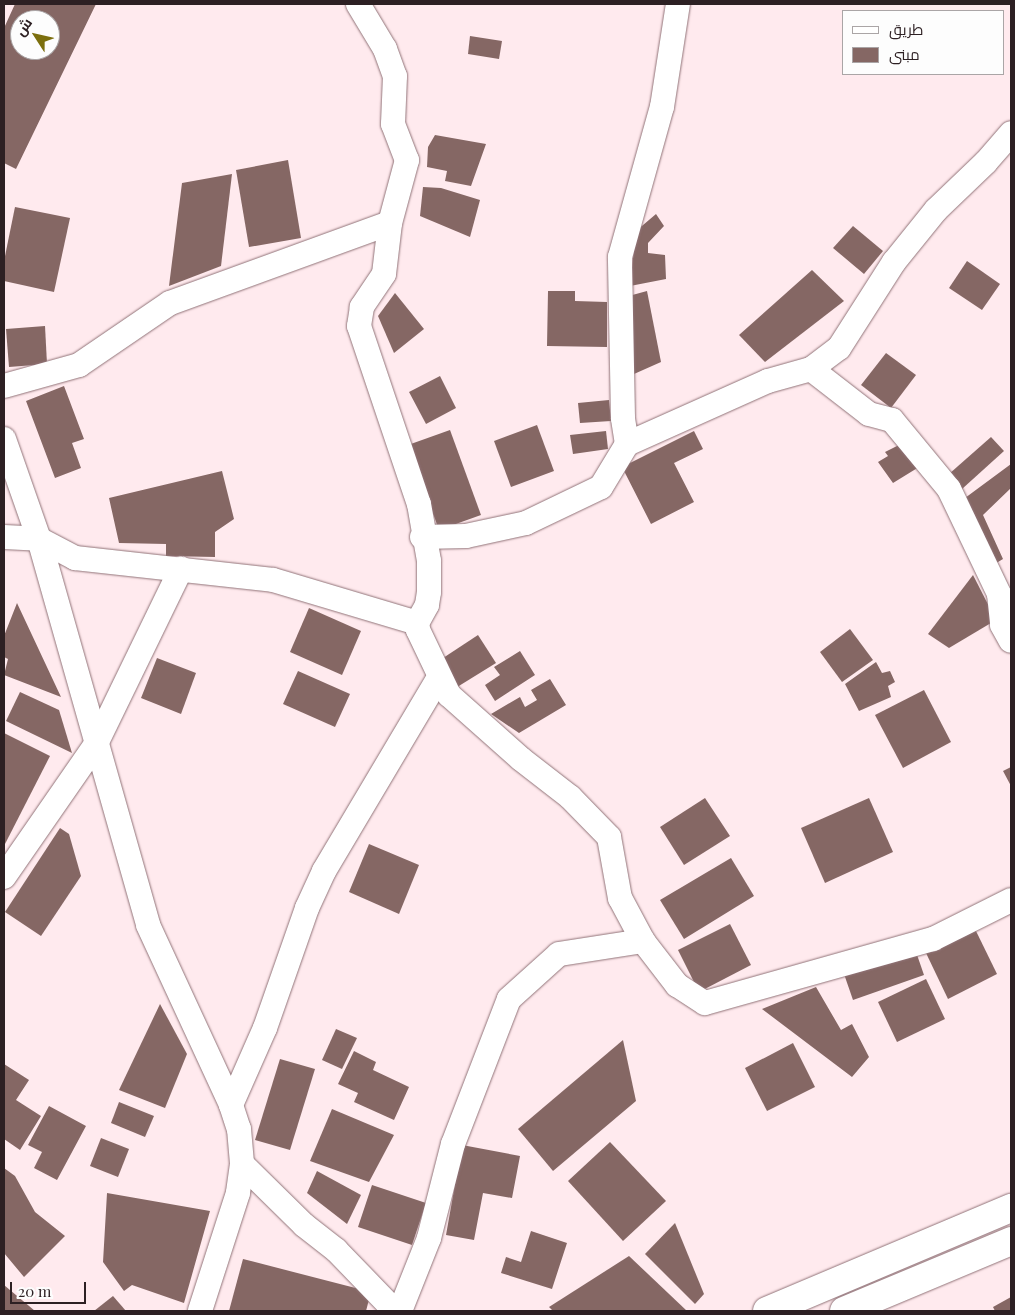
<!DOCTYPE html>
<meta charset="utf-8">
<style>
body{margin:0}
#map{position:relative;width:1015px;height:1315px;overflow:hidden;background:#ffeaee;font-family:"Playfair Display",Cairo,serif}
div>[style]{position:absolute}
[style*='--x']{left:calc(var(--x)*1px);top:calc(var(--y)*1px);width:calc(var(--w)*1px);rotate:calc(var(--a)*1deg)}
.building>*{inset:0;background:#856764}
.roads{filter:drop-shadow(0 0 1px #917378) drop-shadow(0 0 1px #917378)}
.minor>*{height:24px;margin:-12px;padding:0 12px;transform-origin:12px;border-radius:12px;background:#fff}
.secondary>*{height:28px;margin:-14px;padding:0 14px;transform-origin:14px;border-radius:14px;background:#fff}
span{translate:-50% -50%;white-space:nowrap;text-align:center;line-height:1.15;-webkit-text-stroke:4.5px #fdfdfd;paint-order:stroke}
.frame{position:absolute;inset:0;border:5px solid #2d2023;pointer-events:none}
.legend{position:absolute;left:842px;top:10px;width:162px;height:65px;box-sizing:border-box;background:#fdfdfd;border:1px solid #aaa5a6;margin:0;padding:6px 9px;list-style:none;font-size:15px;color:#2d2023}
.legend li{display:flex;align-items:center;gap:10px;height:25px}
.legend b{width:25px;border:1px solid #aaa5a6}
.north{position:absolute;left:10px;top:10px;width:50px;height:50px;box-sizing:border-box;background:#fdfdfd;border:1px solid #aaa5a6;border-radius:50%;rotate:305deg;font-size:14px;font-weight:700;line-height:20px;text-align:center;color:#2d2023}
.north::after{content:'';display:block;margin:auto;width:18px;height:22px;background:#7c6f0e;clip-path:polygon(50% 0,100% 100%,50% 72%,0 100%)}
.scale{position:absolute;left:10px;top:1282px;width:76px;height:22px;box-sizing:border-box;border:2px solid #2d2023;border-top:0;padding-left:6px;font-size:15px;line-height:18px;white-space:nowrap;color:#2d2023;-webkit-text-stroke:4px #fdfdfd;paint-order:stroke}
</style>
<div id="map">
<div class="building">
<div style="clip-path:polygon(evenodd,15px 4px,96px 4px,16px 169px,4px 163px,4px 28px,15px 4px,20px 20px,50px 20px,50px 50px,20px 50px,20px 20px)"></div>
<div style="clip-path:polygon(470px 36px,502px 41px,499px 59px,468px 54px)"></div>
<div style="clip-path:polygon(435px 135px,486px 144px,471px 186px,445px 181px,447px 171px,427px 167px,428px 147px)"></div>
<div style="clip-path:polygon(288px 160px,301px 238px,249px 247px,236px 170px)"></div>
<div style="clip-path:polygon(232px 174px,221px 266px,169px 286px,182px 183px)"></div>
<div style="clip-path:polygon(423px 187px,441px 188px,480px 200px,470px 237px,420px 216px)"></div>
<div style="clip-path:polygon(15px 207px,70px 218px,54px 292px,4px 281px,4px 261px)"></div>
<div style="clip-path:polygon(656px 214px,664px 226px,648px 243px,648px 253px,665px 255px,666px 279px,630px 286px,636px 231px)"></div>
<div style="clip-path:polygon(853px 226px,883px 251px,864px 274px,833px 248px)"></div>
<div style="clip-path:polygon(967px 261px,1000px 284px,982px 310px,949px 288px)"></div>
<div style="clip-path:polygon(812px 270px,844px 301px,765px 362px,739px 335px)"></div>
<div style="clip-path:polygon(548px 291px,575px 291px,575px 301px,607px 302px,607px 347px,547px 346px)"></div>
<div style="clip-path:polygon(647px 291px,661px 362px,634px 374px,625px 297px)"></div>
<div style="clip-path:polygon(395px 293px,424px 329px,394px 353px,378px 316px)"></div>
<div style="clip-path:polygon(45px 326px,47px 364px,9px 367px,6px 329px)"></div>
<div style="clip-path:polygon(886px 353px,916px 375px,891px 408px,861px 385px)"></div>
<div style="clip-path:polygon(440px 376px,456px 408px,426px 424px,409px 392px)"></div>
<div style="clip-path:polygon(64px 386px,84px 439px,72px 443px,81px 468px,55px 478px,26px 401px)"></div>
<div style="clip-path:polygon(609px 400px,611px 421px,580px 423px,578px 403px)"></div>
<div style="clip-path:polygon(537px 425px,554px 471px,511px 487px,494px 441px)"></div>
<div style="clip-path:polygon(450px 430px,481px 515px,439px 530px,408px 445px)"></div>
<div style="clip-path:polygon(606px 431px,608px 449px,573px 454px,570px 435px)"></div>
<div style="clip-path:polygon(694px 431px,703px 449px,674px 463px,694px 502px,651px 524px,622px 467px)"></div>
<div style="clip-path:polygon(991px 437px,1004px 451px,962px 489px,949px 474px)"></div>
<div style="clip-path:polygon(903px 443px,919px 467px,893px 483px,878px 462px,888px 456px,885px 452px)"></div>
<div style="clip-path:polygon(1011px 464px,1011px 488px,983px 515px,1003px 559px,993px 565px,965px 498px)"></div>
<div style="clip-path:polygon(222px 471px,234px 519px,215px 532px,215px 557px,166px 556px,166px 544px,119px 543px,109px 498px)"></div>
<div style="clip-path:polygon(973px 575px,996px 620px,949px 648px,928px 634px)"></div>
<div style="clip-path:polygon(17px 603px,61px 697px,4px 675px,8px 659px,4px 657px,4px 636px)"></div>
<div style="clip-path:polygon(309px 608px,361px 631px,342px 675px,290px 652px)"></div>
<div style="clip-path:polygon(850px 629px,873px 660px,842px 682px,820px 652px)"></div>
<div style="clip-path:polygon(478px 635px,496px 663px,454px 689px,437px 662px)"></div>
<div style="clip-path:polygon(520px 651px,535px 675px,495px 701px,485px 685px,500px 675px,494px 667px)"></div>
<div style="clip-path:polygon(157px 658px,196px 673px,181px 714px,141px 698px)"></div>
<div style="clip-path:polygon(876px 662px,882px 673px,890px 671px,895px 682px,888px 686px,891px 697px,859px 711px,845px 684px)"></div>
<div style="clip-path:polygon(298px 671px,350px 694px,335px 727px,283px 704px)"></div>
<div style="clip-path:polygon(550px 679px,566px 705px,519px 733px,491px 714px,520px 697px,525px 707px,537px 700px,531px 690px)"></div>
<div style="clip-path:polygon(924px 690px,951px 742px,903px 768px,875px 715px)"></div>
<div style="clip-path:polygon(20px 692px,59px 710px,72px 753px,6px 721px)"></div>
<div style="clip-path:polygon(4px 733px,50px 756px,4px 846px)"></div>
<div style="clip-path:polygon(1011px 767px,1011px 786px,1003px 771px)"></div>
<div style="clip-path:polygon(705px 798px,730px 836px,684px 865px,660px 827px)"></div>
<div style="clip-path:polygon(869px 798px,893px 852px,825px 883px,801px 828px)"></div>
<div style="clip-path:polygon(60px 828px,69px 834px,81px 876px,41px 936px,5px 912px)"></div>
<div style="clip-path:polygon(369px 844px,419px 865px,399px 914px,349px 892px)"></div>
<div style="clip-path:polygon(731px 858px,754px 896px,684px 939px,660px 900px)"></div>
<div style="clip-path:polygon(730px 924px,751px 965px,699px 992px,678px 950px)"></div>
<div style="clip-path:polygon(975px 929px,997px 974px,948px 999px,926px 953px)"></div>
<div style="clip-path:polygon(915px 949px,924px 975px,853px 1000px,844px 974px)"></div>
<div style="clip-path:polygon(926px 979px,945px 1019px,897px 1042px,878px 1002px)"></div>
<div style="clip-path:polygon(816px 987px,841px 1030px,852px 1024px,869px 1057px,852px 1077px,762px 1009px)"></div>
<div style="clip-path:polygon(160px 1004px,187px 1054px,165px 1108px,119px 1090px)"></div>
<div style="clip-path:polygon(336px 1029px,357px 1038px,342px 1069px,322px 1060px)"></div>
<div style="clip-path:polygon(623px 1040px,636px 1101px,553px 1171px,518px 1129px)"></div>
<div style="clip-path:polygon(793px 1043px,815px 1087px,767px 1111px,745px 1068px)"></div>
<div style="clip-path:polygon(354px 1051px,376px 1062px,373px 1070px,409px 1087px,394px 1120px,354px 1102px,358px 1093px,338px 1084px)"></div>
<div style="clip-path:polygon(280px 1059px,315px 1069px,290px 1150px,255px 1140px)"></div>
<div style="clip-path:polygon(4px 1064px,29px 1080px,16px 1100px,41px 1116px,20px 1150px,4px 1139px)"></div>
<div style="clip-path:polygon(119px 1102px,154px 1116px,145px 1137px,111px 1123px)"></div>
<div style="clip-path:polygon(49px 1106px,86px 1126px,57px 1180px,34px 1168px,42px 1152px,28px 1145px)"></div>
<div style="clip-path:polygon(332px 1109px,394px 1135px,369px 1182px,310px 1161px)"></div>
<div style="clip-path:polygon(101px 1138px,129px 1149px,118px 1177px,90px 1166px)"></div>
<div style="clip-path:polygon(610px 1142px,666px 1201px,623px 1241px,568px 1181px)"></div>
<div style="clip-path:polygon(462px 1145px,520px 1156px,512px 1198px,483px 1193px,474px 1240px,446px 1235px)"></div>
<div style="clip-path:polygon(4px 1168px,15px 1176px,35px 1212px,65px 1236px,24px 1277px,4px 1253px)"></div>
<div style="clip-path:polygon(317px 1171px,361px 1195px,347px 1224px,307px 1193px)"></div>
<div style="clip-path:polygon(372px 1185px,426px 1203px,412px 1245px,358px 1227px)"></div>
<div style="clip-path:polygon(107px 1193px,210px 1211px,184px 1303px,132px 1285px,124px 1291px,103px 1262px)"></div>
<div style="clip-path:polygon(675px 1223px,704px 1294px,695px 1304px,645px 1254px)"></div>
<div style="clip-path:polygon(531px 1231px,567px 1243px,552px 1289px,501px 1273px,506px 1257px,521px 1262px)"></div>
<div style="clip-path:polygon(629px 1256px,687px 1311px,553px 1311px,549px 1307px)"></div>
<div style="clip-path:polygon(243px 1259px,371px 1292px,366px 1311px,229px 1311px)"></div>
<div style="clip-path:polygon(4px 1285px,35px 1311px,4px 1311px)"></div>
<div style="clip-path:polygon(113px 1296px,126px 1311px,94px 1311px)"></div>
<div style="clip-path:polygon(1011px 1297px,1011px 1311px,995px 1311px,993px 1307px)"></div>
</div>
<div class="roads">
<div class="minor">
<div style="--x:358;--y:4;--w:52;--a:59"></div>
<div style="--x:385;--y:49;--w:29;--a:70"></div>
<div style="--x:395;--y:76;--w:48;--a:92.4"></div>
<div style="--x:393;--y:124;--w:39;--a:69"></div>
<div style="--x:407;--y:160;--w:65;--a:105.1"></div>
<div style="--x:390;--y:223;--w:51;--a:96.7"></div>
<div style="--x:384;--y:274;--w:40;--a:124"></div>
<div style="--x:362;--y:307;--w:19;--a:99"></div>
<div style="--x:359;--y:326;--w:188;--a:71.4"></div>
<div style="--x:419;--y:504;--w:58;--a:80"></div>
<div style="--x:429;--y:561;--w:31;--a:90"></div>
<div style="--x:429;--y:592;--w:13;--a:99"></div>
<div style="--x:427;--y:605;--w:21;--a:119"></div>
<div style="--x:417;--y:623;--w:7;--a:82"></div>
<div style="--x:418;--y:630;--w:72;--a:64.5"></div>
<div style="--x:449;--y:695;--w:96;--a:41.6"></div>
<div style="--x:521;--y:759;--w:62;--a:37.8"></div>
<div style="--x:570;--y:797;--w:56;--a:45.7"></div>
<div style="--x:609;--y:837;--w:62;--a:79.8"></div>
<div style="--x:620;--y:898;--w:49;--a:61.9"></div>
<div style="--x:643;--y:941;--w:56;--a:52.3"></div>
<div style="--x:677;--y:985;--w:33;--a:33"></div>
<div style="--x:705;--y:1003;--w:237;--a:-15.7"></div>
<div style="--x:933;--y:939;--w:87;--a:-26.6"></div>
<div style="--x:811;--y:369;--w:73;--a:37.8"></div>
<div style="--x:869;--y:414;--w:24;--a:15"></div>
<div style="--x:892;--y:420;--w:89;--a:50.4"></div>
<div style="--x:949;--y:489;--w:116;--a:64.5"></div>
<div style="--x:999;--y:594;--w:31;--a:84"></div>
<div style="--x:1002;--y:625;--w:18;--a:61"></div>
<div style="--x:4;--y:386;--w:78;--a:-15.6"></div>
<div style="--x:79;--y:365;--w:110;--a:-34.3"></div>
<div style="--x:170;--y:303;--w:234;--a:-20"></div>
<div style="--x:4;--y:439;--w:106;--a:70.7"></div>
<div style="--x:39;--y:539;--w:401;--a:74.2"></div>
<div style="--x:148;--y:925;--w:198;--a:65.2"></div>
<div style="--x:231;--y:1105;--w:25;--a:72"></div>
<div style="--x:239;--y:1129;--w:35;--a:85"></div>
<div style="--x:242;--y:1164;--w:29;--a:98"></div>
<div style="--x:238;--y:1193;--w:124;--a:107.9"></div>
<div style="--x:627;--y:444;--w:154;--a:-24.1"></div>
<div style="--x:768;--y:381;--w:45;--a:-15.6"></div>
<div style="--x:811;--y:369;--w:35;--a:-37"></div>
<div style="--x:839;--y:348;--w:102;--a:-57.4"></div>
<div style="--x:894;--y:262;--w:67;--a:-51.1"></div>
<div style="--x:936;--y:210;--w:69;--a:-43.8"></div>
<div style="--x:986;--y:162;--w:38;--a:-49"></div>
<div style="--x:4;--y:537;--w:35;--a:3"></div>
<div style="--x:39;--y:539;--w:41;--a:27.8"></div>
<div style="--x:75;--y:558;--w:199;--a:6.3"></div>
<div style="--x:273;--y:580;--w:150;--a:16.6"></div>
<div style="--x:422;--y:537;--w:44;--a:-1.3"></div>
<div style="--x:466;--y:536;--w:61;--a:-12.2"></div>
<div style="--x:526;--y:523;--w:83;--a:-25.6"></div>
<div style="--x:601;--y:487;--w:50;--a:-58.8"></div>
<div style="--x:627;--y:444;--w:26;--a:-99"></div>
<div style="--x:623;--y:418;--w:161;--a:-91.1"></div>
<div style="--x:620;--y:257;--w:156;--a:-74.4"></div>
<div style="--x:662;--y:107;--w:104;--a:-81.2"></div>
<div style="--x:4;--y:877;--w:162;--a:-55.3"></div>
<div style="--x:96;--y:744;--w:195;--a:-64.1"></div>
<div style="--x:231;--y:1105;--w:84;--a:-66.2"></div>
<div style="--x:265;--y:1028;--w:127;--a:-70.7"></div>
<div style="--x:307;--y:908;--w:41;--a:-65.3"></div>
<div style="--x:324;--y:871;--w:226;--a:-59.3"></div>
<div style="--x:242;--y:1164;--w:87;--a:44.5"></div>
<div style="--x:304;--y:1225;--w:41;--a:38"></div>
<div style="--x:336;--y:1250;--w:85;--a:46"></div>
<div style="--x:400;--y:1311;--w:79;--a:-68.3"></div>
<div style="--x:429;--y:1238;--w:97;--a:-75.7"></div>
<div style="--x:453;--y:1144;--w:155;--a:-68.9"></div>
<div style="--x:509;--y:999;--w:67;--a:-42"></div>
<div style="--x:559;--y:954;--w:85;--a:-8.8"></div>
</div>
<div class="secondary">
<div style="--x:767;--y:1311;--w:265;--a:-22.9"></div>
<div style="--x:844;--y:1311;--w:181;--a:-22.7"></div>
</div>
</div>
<div class="frame"></div>
<ul class="legend">
<li><b style="height:6px;background:#fff"></b>طريق</li>
<li><b style="height:14px;background:#856764"></b>مبنى</li>
</ul>
<div class="north">ش</div>
<div class="scale">20 m</div>
</div>
